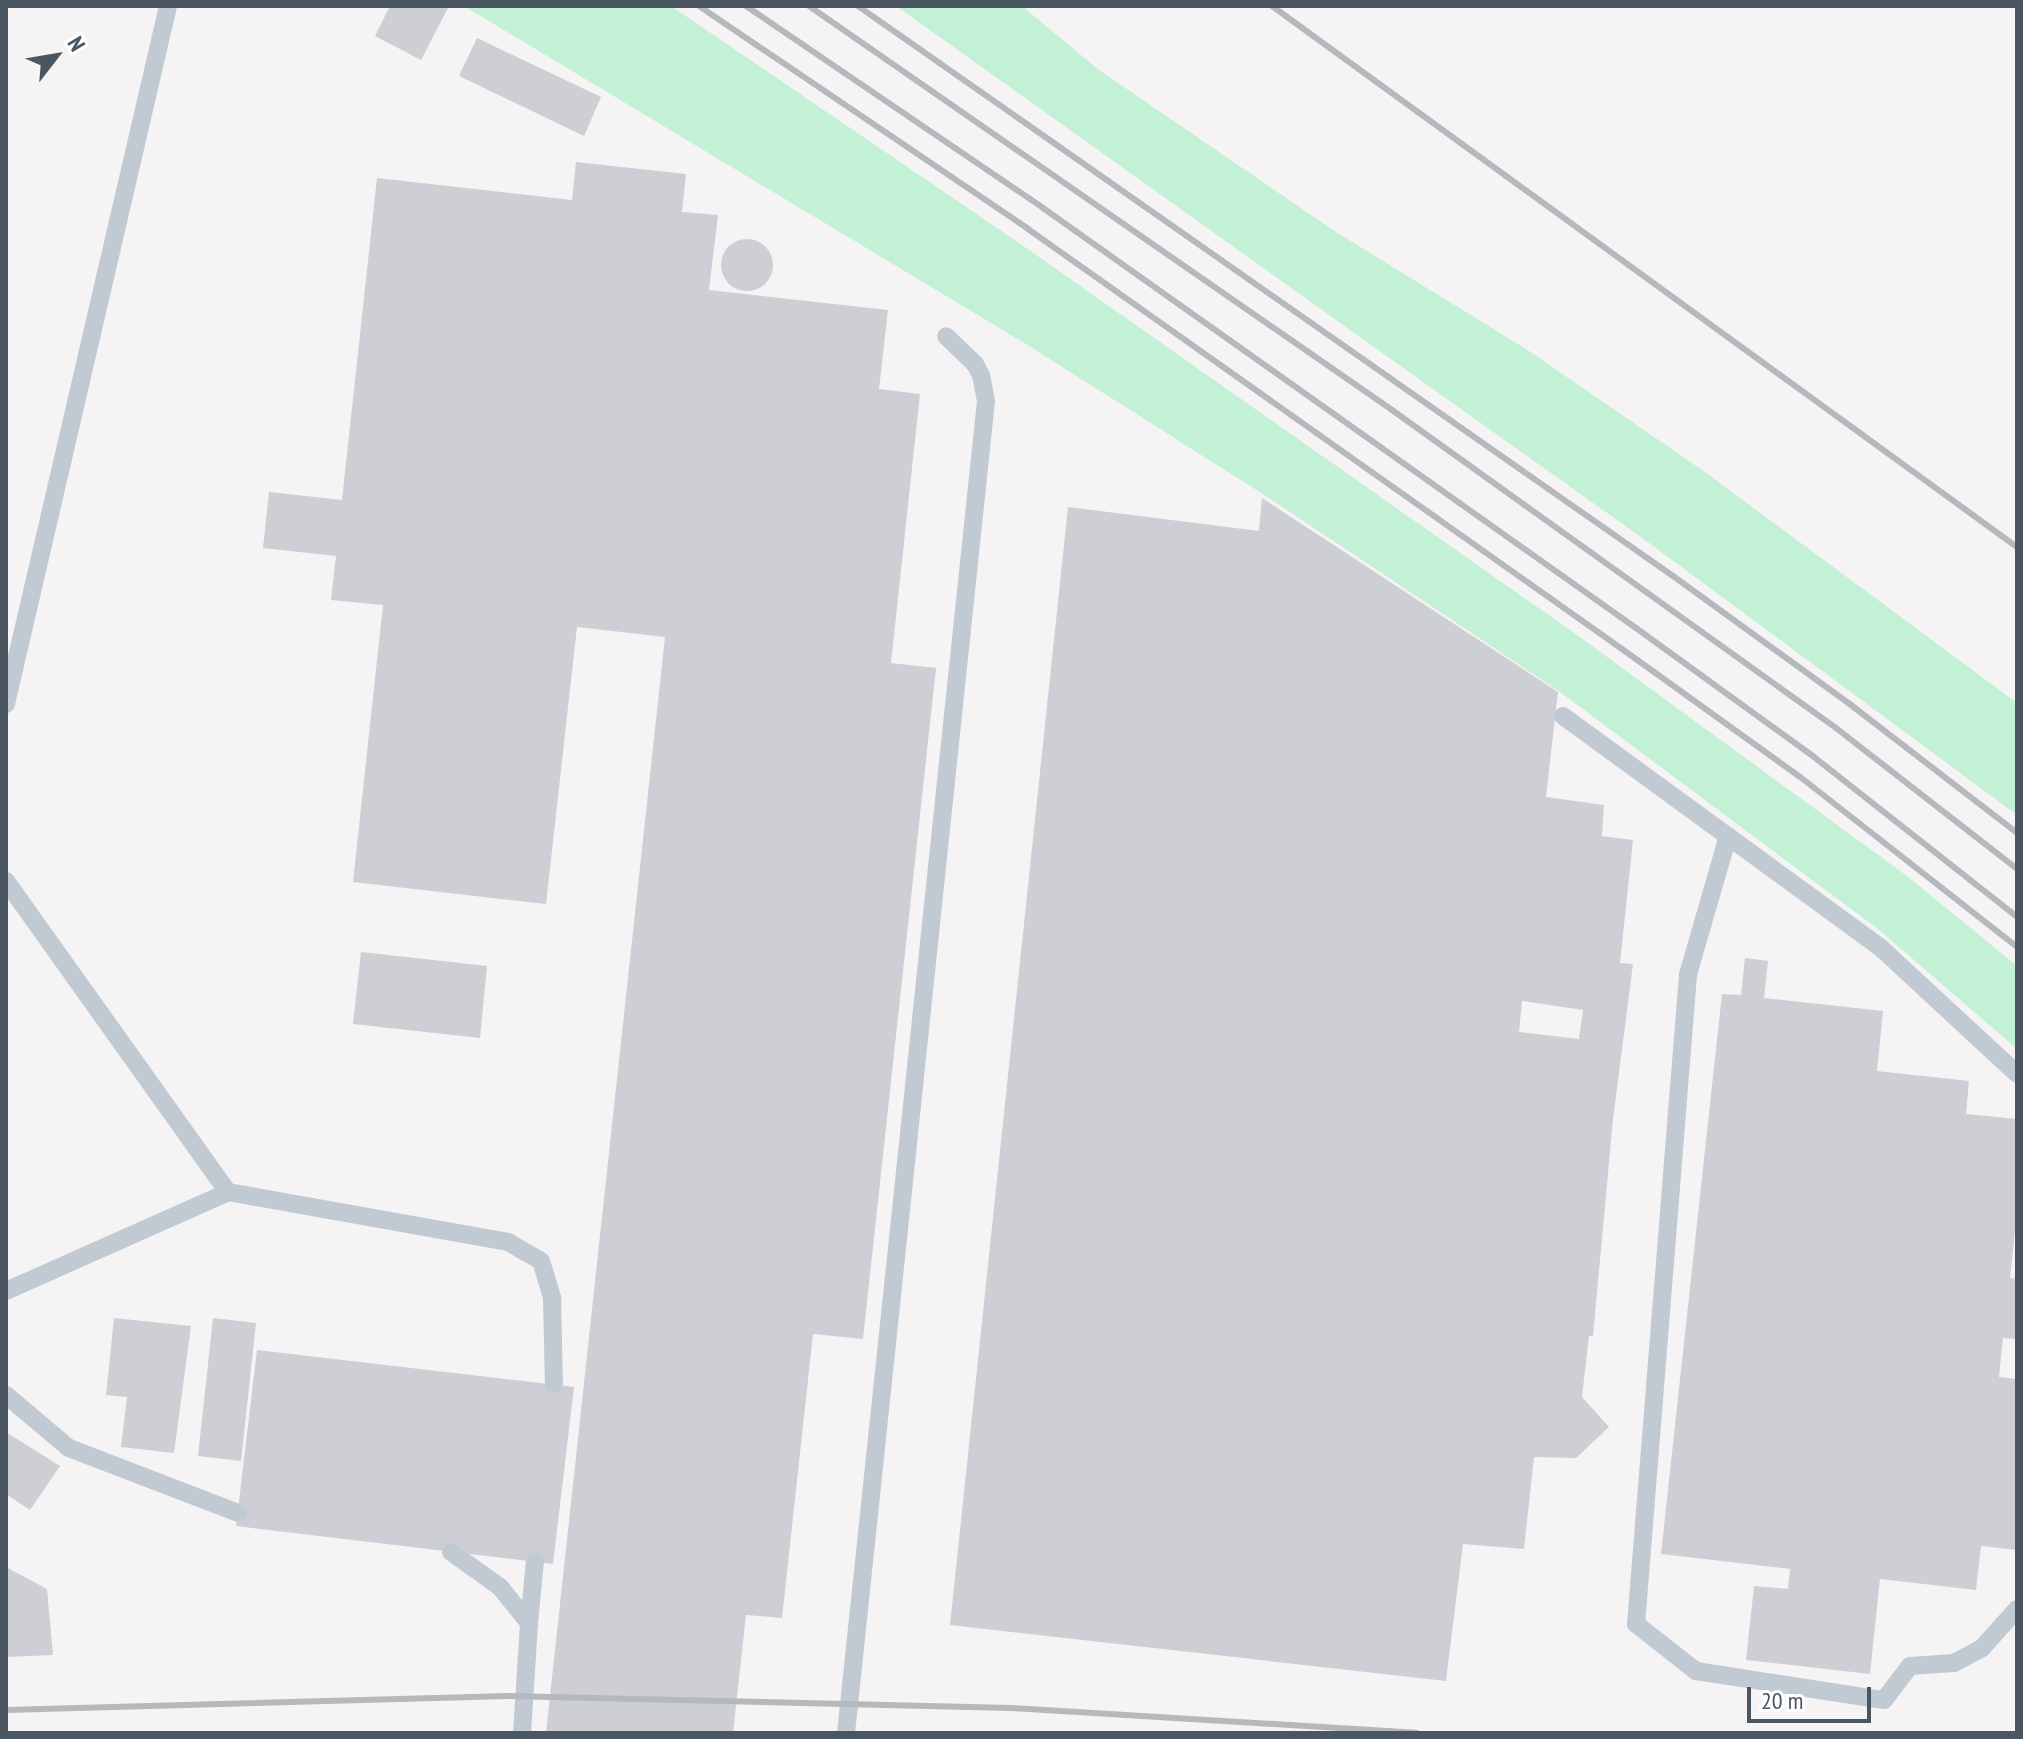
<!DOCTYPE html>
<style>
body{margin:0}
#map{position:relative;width:2023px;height:1739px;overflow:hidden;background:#f5f3f3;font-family:"PT Sans Narrow",sans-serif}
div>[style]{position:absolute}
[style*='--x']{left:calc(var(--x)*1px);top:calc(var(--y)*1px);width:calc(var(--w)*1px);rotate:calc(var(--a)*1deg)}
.green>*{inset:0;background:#c3f1d5}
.building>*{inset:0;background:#cdcfd5}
.round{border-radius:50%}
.lane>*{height:18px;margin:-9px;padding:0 9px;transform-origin:9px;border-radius:9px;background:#c1cad2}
.rail>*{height:6px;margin:-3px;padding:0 3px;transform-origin:3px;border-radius:3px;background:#b5b8bd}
span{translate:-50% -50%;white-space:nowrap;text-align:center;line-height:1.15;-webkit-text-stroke:6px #fff;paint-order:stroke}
.frame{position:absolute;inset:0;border:8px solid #4a5661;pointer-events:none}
.north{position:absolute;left:16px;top:16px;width:80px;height:80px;-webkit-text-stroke:6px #fff;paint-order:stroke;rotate:59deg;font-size:22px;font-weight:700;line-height:32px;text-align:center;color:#4a5661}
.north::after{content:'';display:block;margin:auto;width:28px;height:36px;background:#4a5661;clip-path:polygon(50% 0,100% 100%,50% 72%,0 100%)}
.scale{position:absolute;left:1747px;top:1687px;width:124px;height:36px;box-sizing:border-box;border:4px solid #4a5661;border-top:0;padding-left:10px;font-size:24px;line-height:28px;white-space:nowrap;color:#4a5661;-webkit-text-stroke:6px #fff;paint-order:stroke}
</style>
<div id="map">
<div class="green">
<div style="clip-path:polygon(464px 6px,671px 6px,1022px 245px,1577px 635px,1907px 876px,2017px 966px,2017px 1049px,1878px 929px,1560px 692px,1266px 496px,1026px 344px)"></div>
<div style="clip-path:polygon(896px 6px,1022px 6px,1099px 70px,1336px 232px,1526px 349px,1705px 472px,2017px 703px,2017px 815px,1645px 540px)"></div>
</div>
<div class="building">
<div style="clip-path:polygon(390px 6px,449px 6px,421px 60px,375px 36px)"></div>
<div style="clip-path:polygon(477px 38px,601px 97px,584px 136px,459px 76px)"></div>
<div style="clip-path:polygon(576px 162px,686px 174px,682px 212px,718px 215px,709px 290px,888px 310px,879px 389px,920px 394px,891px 663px,936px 668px,863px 1339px,813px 1334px,782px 1618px,746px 1615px,733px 1733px,546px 1733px,665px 637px,577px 627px,546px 904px,353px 882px,383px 605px,331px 600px,336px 556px,263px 548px,269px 492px,342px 500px,377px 178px,572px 200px)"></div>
<div class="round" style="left:721px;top:239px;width:52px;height:52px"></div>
<div style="clip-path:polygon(evenodd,1262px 498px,1558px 692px,1546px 797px,1604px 805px,1602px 836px,1633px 840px,1620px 963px,1633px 964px,1613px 1119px,1593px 1336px,1589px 1336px,1582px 1397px,1609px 1427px,1576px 1458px,1534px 1457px,1524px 1549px,1463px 1544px,1446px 1681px,950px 1625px,1068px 507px,1259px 531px,1262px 498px,1522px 1001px,1583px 1010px,1579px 1039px,1519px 1032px,1522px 1001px)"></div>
<div style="clip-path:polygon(361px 952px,487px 966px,480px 1038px,353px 1024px)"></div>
<div style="clip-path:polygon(1745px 958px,1768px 961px,1764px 998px,1883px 1011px,1877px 1071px,1969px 1081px,1966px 1114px,2017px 1119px,2017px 1211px,2010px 1278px,2017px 1279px,2017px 1339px,2003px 1338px,1999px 1377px,2017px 1379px,2017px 1550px,1981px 1546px,1976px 1590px,1880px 1579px,1870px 1674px,1746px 1660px,1754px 1586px,1788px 1589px,1790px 1569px,1661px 1554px,1722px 994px,1741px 995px)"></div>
<div style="clip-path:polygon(114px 1318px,191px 1326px,174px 1453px,121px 1447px,127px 1397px,106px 1395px)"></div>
<div style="clip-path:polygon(213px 1318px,256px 1323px,241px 1461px,198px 1456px)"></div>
<div style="clip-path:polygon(257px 1350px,574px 1387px,553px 1564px,236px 1526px)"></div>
<div style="clip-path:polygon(6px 1432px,60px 1466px,30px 1510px,6px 1494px)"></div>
<div style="clip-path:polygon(6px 1567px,47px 1589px,53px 1655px,6px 1657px)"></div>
</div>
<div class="lane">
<div style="--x:6;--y:704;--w:717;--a:-76.93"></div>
<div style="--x:1563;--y:716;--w:394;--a:36.1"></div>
<div style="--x:1881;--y:948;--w:185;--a:42.8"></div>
<div style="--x:1728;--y:836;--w:145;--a:106.1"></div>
<div style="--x:1688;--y:975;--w:651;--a:94.58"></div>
<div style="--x:1636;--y:1624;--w:76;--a:38.1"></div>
<div style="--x:1696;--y:1671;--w:190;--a:8.8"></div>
<div style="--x:1884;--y:1700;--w:43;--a:-52.6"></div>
<div style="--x:1910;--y:1666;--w:44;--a:-3.9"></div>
<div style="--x:1954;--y:1663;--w:32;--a:-28"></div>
<div style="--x:1982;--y:1648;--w:52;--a:-48.1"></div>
<div style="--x:6;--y:881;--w:382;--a:54.5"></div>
<div style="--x:228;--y:1192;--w:284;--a:10.1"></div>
<div style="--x:508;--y:1242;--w:38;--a:30"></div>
<div style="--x:541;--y:1261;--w:39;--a:73"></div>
<div style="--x:552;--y:1298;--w:86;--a:88.7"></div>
<div style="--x:6;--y:1291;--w:243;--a:-24"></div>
<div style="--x:6;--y:1395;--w:82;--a:40.1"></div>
<div style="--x:69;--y:1448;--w:181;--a:21"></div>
<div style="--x:451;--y:1552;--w:60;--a:35.5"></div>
<div style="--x:500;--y:1587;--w:46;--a:51.1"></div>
<div style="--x:529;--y:1623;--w:110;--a:93.6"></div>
<div style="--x:529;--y:1623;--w:62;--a:-84.5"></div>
<div style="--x:846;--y:1733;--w:1339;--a:-84"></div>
<div style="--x:986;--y:401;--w:26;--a:-101"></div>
<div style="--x:981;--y:375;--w:13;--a:-119"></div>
<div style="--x:975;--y:364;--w:40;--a:-136"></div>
</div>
<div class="rail">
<div style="--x:699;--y:6;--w:397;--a:34.1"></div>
<div style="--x:1028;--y:229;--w:727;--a:35.26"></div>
<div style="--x:1622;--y:649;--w:218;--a:35.7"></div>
<div style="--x:1799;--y:776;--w:277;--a:38.1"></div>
<div style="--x:746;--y:6;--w:359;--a:34.2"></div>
<div style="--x:1043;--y:208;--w:727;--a:35.31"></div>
<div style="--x:1636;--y:628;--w:220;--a:35.9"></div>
<div style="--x:1814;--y:757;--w:258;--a:38.2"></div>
<div style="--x:809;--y:6;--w:709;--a:34.72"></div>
<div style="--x:1392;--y:410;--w:546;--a:35.61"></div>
<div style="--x:1836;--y:728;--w:229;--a:37.9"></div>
<div style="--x:858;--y:6;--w:995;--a:34.97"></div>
<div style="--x:1673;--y:576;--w:220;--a:35.9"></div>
<div style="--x:1851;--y:705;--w:210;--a:37.6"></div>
<div style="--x:1272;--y:6;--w:921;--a:35.99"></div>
<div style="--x:6;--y:1710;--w:502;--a:-1.6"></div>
<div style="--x:508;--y:1696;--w:503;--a:1.37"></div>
<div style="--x:1011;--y:1708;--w:406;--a:3.5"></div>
</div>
<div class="frame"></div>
<div class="north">N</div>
<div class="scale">20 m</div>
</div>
